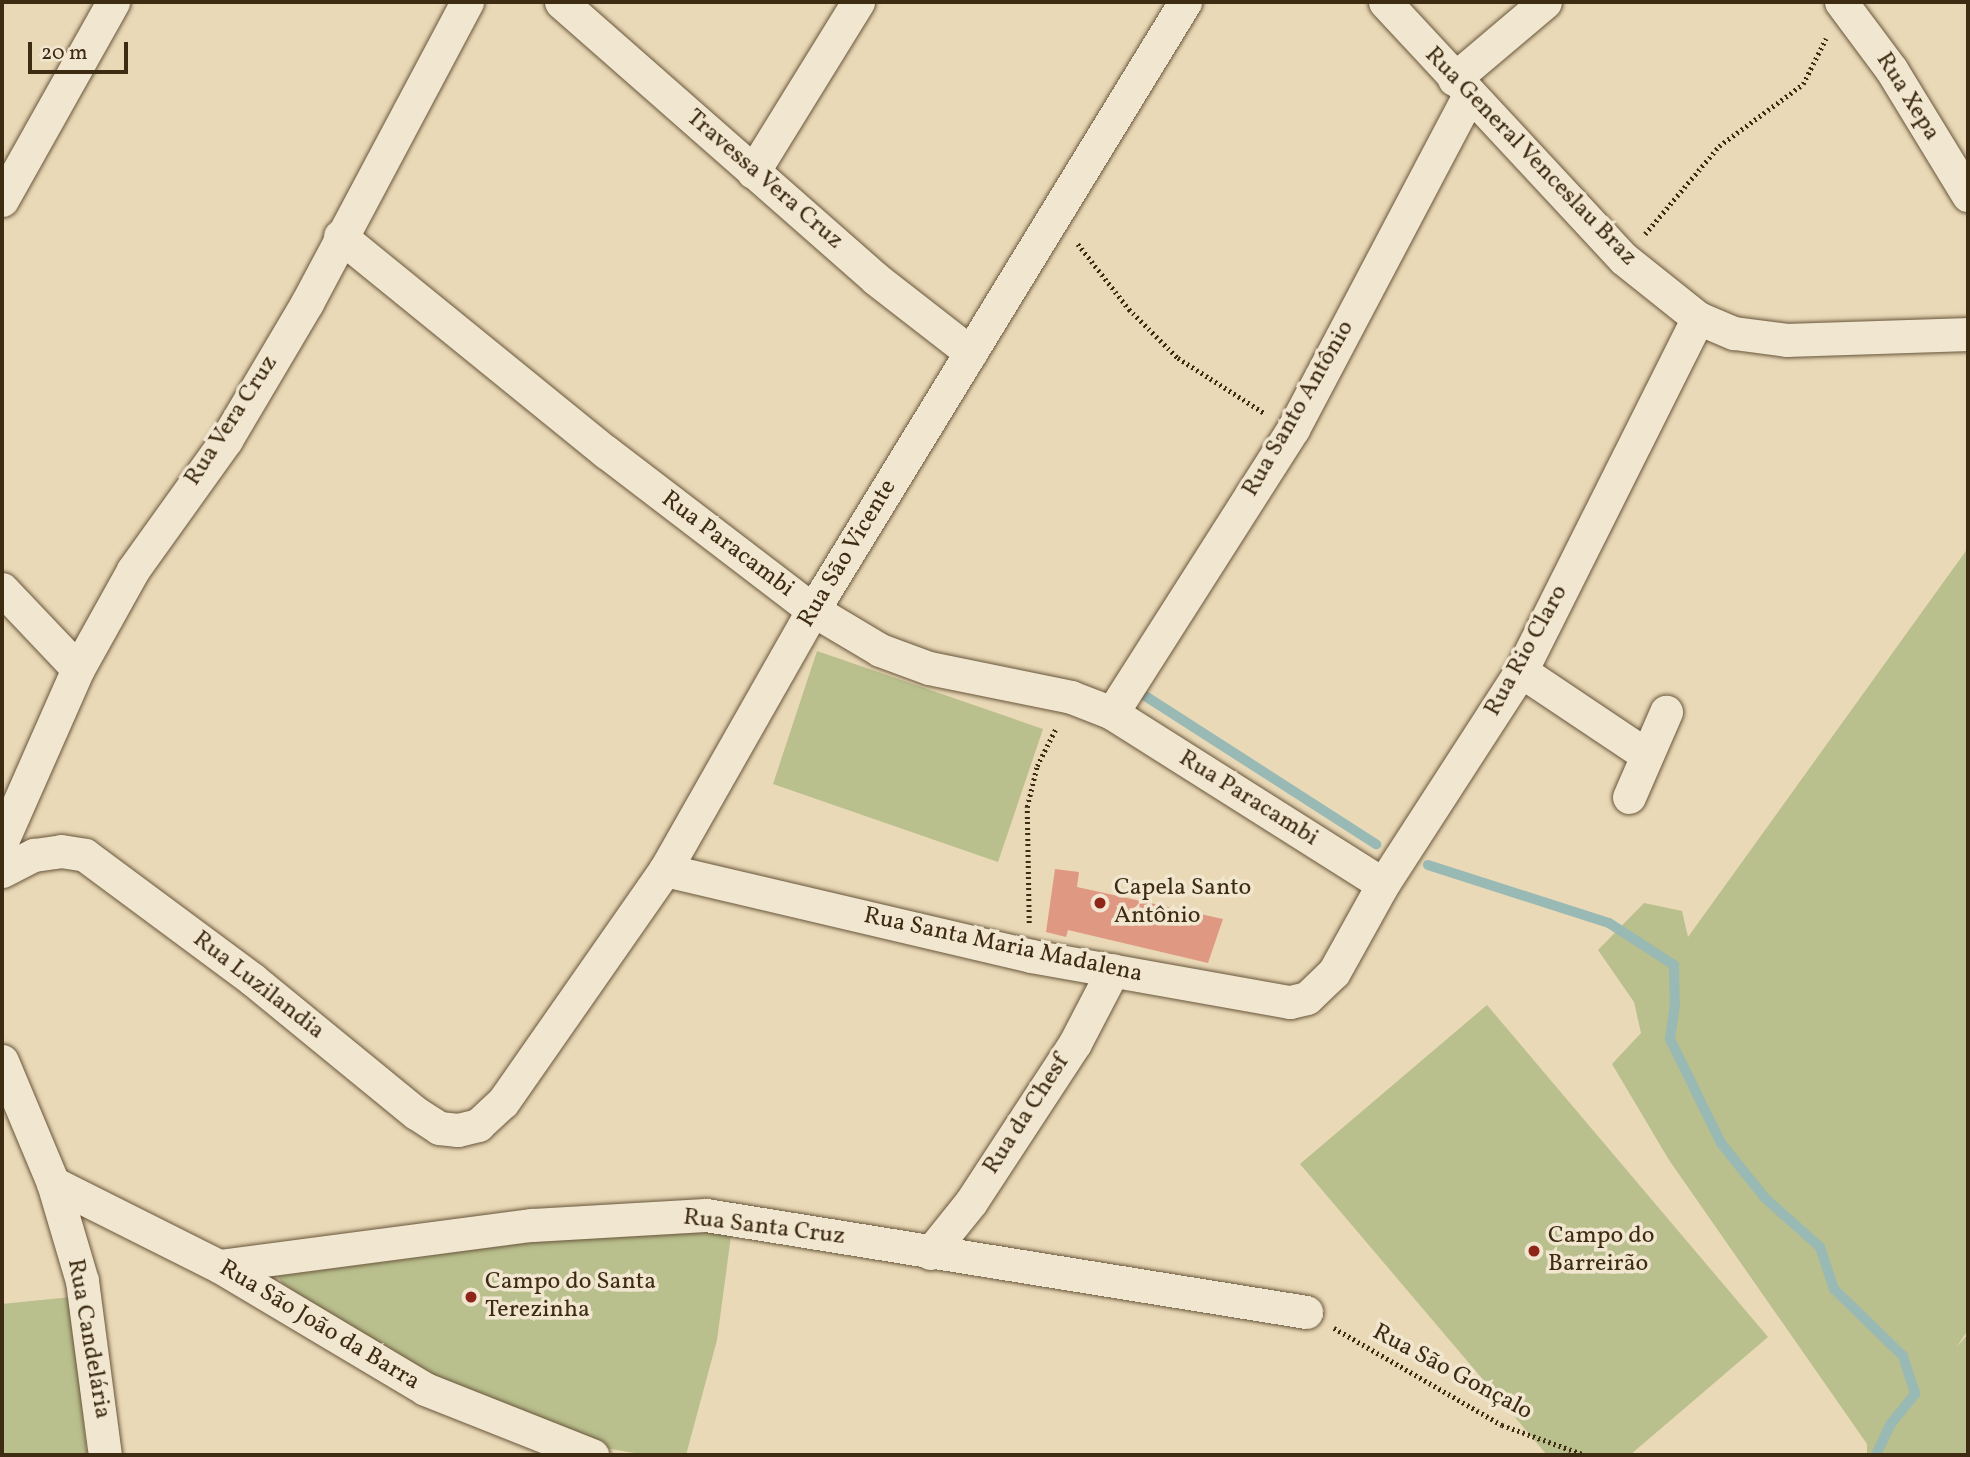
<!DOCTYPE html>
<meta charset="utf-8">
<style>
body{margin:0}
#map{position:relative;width:1970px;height:1457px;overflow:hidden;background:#ead9b7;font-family:Vollkorn,serif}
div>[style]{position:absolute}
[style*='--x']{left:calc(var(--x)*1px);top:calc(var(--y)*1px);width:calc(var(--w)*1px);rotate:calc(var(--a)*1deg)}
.green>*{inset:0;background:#b9bf8d}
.stream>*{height:10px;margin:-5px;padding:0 5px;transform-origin:5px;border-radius:5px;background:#99b9b5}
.building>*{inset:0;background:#df9982}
.path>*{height:4.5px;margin-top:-2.25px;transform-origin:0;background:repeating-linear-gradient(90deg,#3d2b12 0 2px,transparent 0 5.5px)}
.roads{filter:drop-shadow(0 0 2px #68563b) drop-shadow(0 0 2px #68563b)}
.minor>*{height:33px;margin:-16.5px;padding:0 16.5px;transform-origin:16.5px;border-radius:16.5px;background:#f1e6d0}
.dots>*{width:19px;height:19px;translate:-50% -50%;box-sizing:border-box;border:4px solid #f1e6d0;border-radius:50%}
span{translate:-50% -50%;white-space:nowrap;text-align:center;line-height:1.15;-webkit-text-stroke:7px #f1e6d0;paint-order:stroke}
.street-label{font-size:24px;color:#3d2b12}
.poi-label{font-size:24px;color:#3d2b12}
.left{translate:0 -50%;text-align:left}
.frame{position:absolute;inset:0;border:4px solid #3d2b12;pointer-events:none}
.scale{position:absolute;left:28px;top:42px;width:100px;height:32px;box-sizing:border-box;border:4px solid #3d2b12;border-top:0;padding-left:9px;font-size:21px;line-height:24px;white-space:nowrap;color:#3d2b12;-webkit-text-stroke:5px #f1e6d0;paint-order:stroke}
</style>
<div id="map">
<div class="green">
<div style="clip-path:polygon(1968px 548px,1968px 1330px,1956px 1348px,1968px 1334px,1968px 1455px,1867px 1455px,1867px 1444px,1669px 1160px,1612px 1064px,1641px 1033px,1634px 1002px,1598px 950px,1644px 903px,1682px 911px,1688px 937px)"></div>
<div style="clip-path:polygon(817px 651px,1043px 729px,998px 862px,773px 784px)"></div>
<div style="clip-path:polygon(1487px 1005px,1768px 1337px,1630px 1455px,1547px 1455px,1300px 1164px)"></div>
<div style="clip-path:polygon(660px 1225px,731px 1236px,717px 1340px,686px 1455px,647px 1455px,586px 1445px,409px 1371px,282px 1283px,278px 1276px)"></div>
<div style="clip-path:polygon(71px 1297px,87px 1455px,2px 1455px,2px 1304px)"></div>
</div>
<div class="stream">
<div style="--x:1139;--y:692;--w:282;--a:32.7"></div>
<div style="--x:1428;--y:865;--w:190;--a:17.8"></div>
<div style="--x:1609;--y:923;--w:77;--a:32.9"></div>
<div style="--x:1674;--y:965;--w:39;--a:89"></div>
<div style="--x:1675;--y:1004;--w:35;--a:98"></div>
<div style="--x:1670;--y:1039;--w:116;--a:63.9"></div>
<div style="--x:1721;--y:1143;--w:70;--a:51.3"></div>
<div style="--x:1765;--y:1198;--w:74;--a:41.7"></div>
<div style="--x:1820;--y:1247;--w:44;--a:71.6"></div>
<div style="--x:1834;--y:1289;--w:96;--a:44.2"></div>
<div style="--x:1903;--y:1356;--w:40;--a:72"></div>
<div style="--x:1915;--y:1394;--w:40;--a:129"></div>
<div style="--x:1890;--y:1425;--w:33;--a:115"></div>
</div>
<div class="building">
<div style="clip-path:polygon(1055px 869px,1079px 872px,1077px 887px,1223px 919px,1208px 963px,1068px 930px,1066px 937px,1046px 932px)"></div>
</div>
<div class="path">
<div style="--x:1645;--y:234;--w:115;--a:-49.9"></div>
<div style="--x:1719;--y:146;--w:104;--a:-36.4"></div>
<div style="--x:1803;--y:84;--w:51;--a:-63.4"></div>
<div style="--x:1078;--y:244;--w:83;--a:51.9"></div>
<div style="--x:1129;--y:309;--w:69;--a:45"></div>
<div style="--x:1178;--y:358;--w:104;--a:32.5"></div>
<div style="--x:1029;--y:923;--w:116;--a:-91"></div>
<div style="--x:1027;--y:807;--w:42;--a:-76.3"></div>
<div style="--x:1037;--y:766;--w:42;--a:-63.4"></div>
<div style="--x:1334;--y:1328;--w:194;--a:30"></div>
<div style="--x:1502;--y:1425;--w:88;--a:19.9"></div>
</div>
<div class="roads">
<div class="minor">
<div style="--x:561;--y:2;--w:419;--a:41.3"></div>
<div style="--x:876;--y:279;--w:120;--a:37.9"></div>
<div style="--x:1385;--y:2;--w:351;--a:47.1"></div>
<div style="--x:1624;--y:259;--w:95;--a:38.6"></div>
<div style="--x:1698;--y:318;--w:39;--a:23"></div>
<div style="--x:1734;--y:333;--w:53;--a:7.5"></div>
<div style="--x:1787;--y:340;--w:181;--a:-1.9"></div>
<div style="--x:1841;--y:2;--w:84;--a:53.3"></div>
<div style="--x:1891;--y:69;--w:148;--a:58.6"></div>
<div style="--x:1454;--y:79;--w:119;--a:-40.2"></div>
<div style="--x:753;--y:172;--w:200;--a:-58.3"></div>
<div style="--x:2;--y:200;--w:227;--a:-60.7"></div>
<div style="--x:340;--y:236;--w:343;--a:39.1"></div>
<div style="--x:606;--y:452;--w:260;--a:37.4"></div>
<div style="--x:813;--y:610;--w:78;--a:30.8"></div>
<div style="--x:880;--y:650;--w:52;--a:20.2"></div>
<div style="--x:929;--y:668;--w:145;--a:11.5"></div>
<div style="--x:1071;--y:697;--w:44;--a:21.3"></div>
<div style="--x:1112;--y:713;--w:320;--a:32.3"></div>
<div style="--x:2;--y:589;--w:110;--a:46.5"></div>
<div style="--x:1521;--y:671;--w:149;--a:33.8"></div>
<div style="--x:1112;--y:713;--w:337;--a:-57.5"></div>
<div style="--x:1293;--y:429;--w:378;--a:-62.2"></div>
<div style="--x:1629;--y:797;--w:93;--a:-66.5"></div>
<div style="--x:2;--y:841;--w:188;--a:-66.2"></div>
<div style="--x:78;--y:669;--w:113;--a:-60.9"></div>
<div style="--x:133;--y:570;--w:160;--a:-54.4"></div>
<div style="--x:226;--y:440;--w:159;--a:-59.4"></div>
<div style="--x:307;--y:303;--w:341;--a:-62"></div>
<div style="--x:665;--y:870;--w:376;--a:13.2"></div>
<div style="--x:1031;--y:956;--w:263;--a:10.1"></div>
<div style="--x:1290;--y:1002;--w:17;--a:-13"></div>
<div style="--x:1307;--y:998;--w:37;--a:-44"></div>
<div style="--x:1334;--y:972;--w:101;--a:-60.9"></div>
<div style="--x:1383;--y:884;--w:254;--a:-57.1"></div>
<div style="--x:1521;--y:671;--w:395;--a:-63.4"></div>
<div style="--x:2;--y:871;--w:36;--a:-27"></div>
<div style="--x:34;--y:855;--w:27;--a:-8"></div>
<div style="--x:61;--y:851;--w:24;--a:9"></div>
<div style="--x:85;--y:855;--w:208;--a:36.6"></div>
<div style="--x:252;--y:979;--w:212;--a:39.3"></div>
<div style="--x:416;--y:1113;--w:27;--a:33"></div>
<div style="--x:439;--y:1128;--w:19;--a:6"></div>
<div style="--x:458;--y:1130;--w:21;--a:-14"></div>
<div style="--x:478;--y:1125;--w:34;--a:-43"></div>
<div style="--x:503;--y:1102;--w:283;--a:-55.1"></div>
<div style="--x:665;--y:870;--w:299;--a:-60.4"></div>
<div style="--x:813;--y:610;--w:713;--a:-58.54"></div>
<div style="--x:2;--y:1061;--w:132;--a:67.3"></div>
<div style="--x:53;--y:1183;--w:102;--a:73.5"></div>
<div style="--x:82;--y:1281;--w:176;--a:82.5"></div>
<div style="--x:53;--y:1183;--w:186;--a:26.6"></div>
<div style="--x:219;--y:1266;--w:240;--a:30.8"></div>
<div style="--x:425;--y:1389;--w:180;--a:21.6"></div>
<div style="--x:930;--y:1253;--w:65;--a:-51.2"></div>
<div style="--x:971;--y:1202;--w:190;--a:-56.8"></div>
<div style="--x:1075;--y:1043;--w:82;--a:-62.5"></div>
<div style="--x:219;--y:1266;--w:316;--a:-7.5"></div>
<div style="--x:532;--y:1225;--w:174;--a:-3.3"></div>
<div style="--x:706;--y:1215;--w:608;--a:9.18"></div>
</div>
</div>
<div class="dots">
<div style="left:1100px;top:903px;background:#8f2418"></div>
<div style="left:1534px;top:1251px;background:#8f2418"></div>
<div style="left:471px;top:1297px;background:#8f2418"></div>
</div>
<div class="street-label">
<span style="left:1907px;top:97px;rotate:58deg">Rua Xepa</span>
<span style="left:1530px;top:157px;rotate:46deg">Rua General Venceslau Braz</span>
<span style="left:764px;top:180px;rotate:41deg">Travessa Vera Cruz</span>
<span style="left:1299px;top:409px;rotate:-60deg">Rua Santo Antônio</span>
<span style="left:232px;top:421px;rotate:-57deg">Rua Vera Cruz</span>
<span style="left:727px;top:545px;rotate:37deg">Rua Paracambi</span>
<span style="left:848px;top:554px;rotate:-59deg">Rua São Vicente</span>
<span style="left:1527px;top:651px;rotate:-61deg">Rua Rio Claro</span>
<span style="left:1248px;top:799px;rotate:32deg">Rua Paracambi</span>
<span style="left:1003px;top:946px;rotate:12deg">Rua Santa Maria Madalena</span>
<span style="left:258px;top:986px;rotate:38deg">Rua Luzilandia</span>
<span style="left:1027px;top:1115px;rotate:-57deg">Rua da Chesf</span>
<span style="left:764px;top:1228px;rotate:7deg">Rua Santa Cruz</span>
<span style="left:319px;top:1326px;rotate:31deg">Rua São João da Barra</span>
<span style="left:88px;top:1339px;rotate:80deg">Rua Candelária</span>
<span style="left:1452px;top:1373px;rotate:28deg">Rua São Gonçalo</span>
</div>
<div class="poi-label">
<span class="left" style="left:1114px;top:903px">Capela Santo<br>Antônio</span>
<span class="left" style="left:1548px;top:1251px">Campo do<br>Barreirão</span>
<span class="left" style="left:485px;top:1297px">Campo do Santa<br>Terezinha</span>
</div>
<div class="frame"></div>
<div class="scale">20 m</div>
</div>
